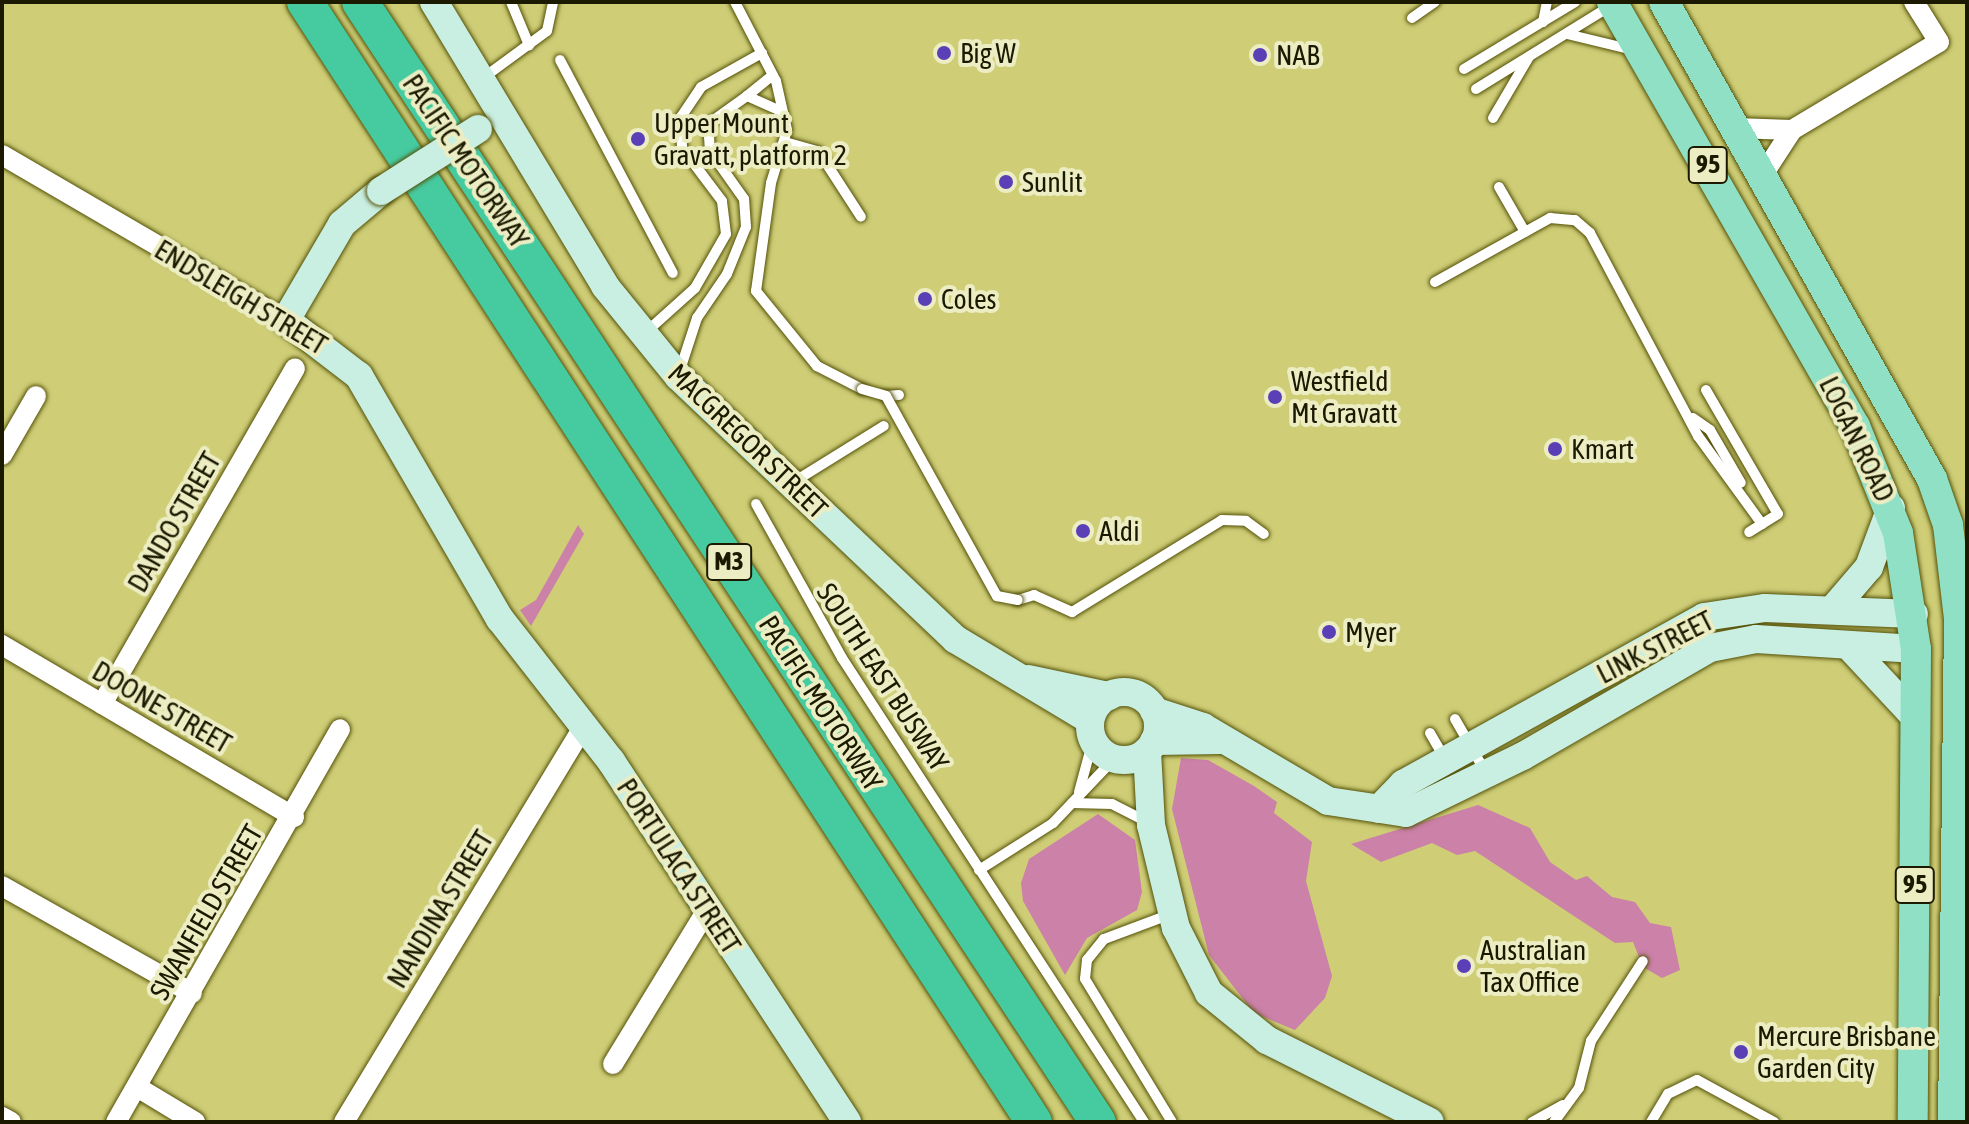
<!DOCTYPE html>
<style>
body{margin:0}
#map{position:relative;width:1969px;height:1124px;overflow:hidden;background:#cfce77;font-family:"Asap Condensed",sans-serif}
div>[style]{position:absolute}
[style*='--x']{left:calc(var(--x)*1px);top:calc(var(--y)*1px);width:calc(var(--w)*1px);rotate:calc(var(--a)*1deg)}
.green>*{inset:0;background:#cb81a8}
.roads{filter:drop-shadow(0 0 2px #545108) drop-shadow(0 0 2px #545108)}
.lane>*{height:10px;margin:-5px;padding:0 5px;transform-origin:5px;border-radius:5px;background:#fff}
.street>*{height:20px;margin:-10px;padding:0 10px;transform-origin:10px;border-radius:10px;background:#fff}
.secondary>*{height:28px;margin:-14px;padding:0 14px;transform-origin:14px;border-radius:14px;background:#c8efe2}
.secondary>.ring{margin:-14px;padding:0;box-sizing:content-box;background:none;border:28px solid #c8efe2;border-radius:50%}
.primary>*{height:30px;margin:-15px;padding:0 15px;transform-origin:15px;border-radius:15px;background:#90e0c6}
.highway>*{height:36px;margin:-18px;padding:0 18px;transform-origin:18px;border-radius:18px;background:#46cba0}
.bridges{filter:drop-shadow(0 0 2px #545108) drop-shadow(0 0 2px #545108)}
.lane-bridge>*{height:10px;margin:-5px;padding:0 5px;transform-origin:5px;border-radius:5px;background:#fff}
.secondary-bridge>*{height:28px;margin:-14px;padding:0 14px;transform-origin:14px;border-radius:14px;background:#c8efe2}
.dots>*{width:22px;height:22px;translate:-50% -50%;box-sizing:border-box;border:4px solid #ecedc3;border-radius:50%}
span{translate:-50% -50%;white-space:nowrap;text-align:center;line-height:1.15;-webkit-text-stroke:8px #ecedc3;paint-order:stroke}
.shield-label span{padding:2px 6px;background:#ecedc3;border:2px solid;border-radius:6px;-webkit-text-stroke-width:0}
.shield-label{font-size:26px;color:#1b1a01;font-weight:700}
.poi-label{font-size:28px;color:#1b1a01}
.left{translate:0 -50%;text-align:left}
.street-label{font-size:28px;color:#1b1a01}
.frame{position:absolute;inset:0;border:4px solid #1b1a01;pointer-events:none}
</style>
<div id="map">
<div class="green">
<div style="clip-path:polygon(578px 525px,584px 534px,531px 626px,520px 610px,536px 600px)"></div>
<div style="clip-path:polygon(1181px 758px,1208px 760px,1254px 786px,1277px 802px,1274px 813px,1312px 842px,1306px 881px,1332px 976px,1325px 998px,1295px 1030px,1254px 1013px,1209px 955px,1172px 809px)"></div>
<div style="clip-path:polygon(1478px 805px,1530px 828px,1550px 862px,1576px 880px,1587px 876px,1612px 897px,1635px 902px,1650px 923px,1671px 927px,1680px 970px,1662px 978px,1643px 967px,1633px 942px,1615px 943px,1475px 851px,1457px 855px,1432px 843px,1381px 862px,1351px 844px)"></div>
<div style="clip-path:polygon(1098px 814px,1135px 840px,1142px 892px,1137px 910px,1087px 938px,1065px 975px,1023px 901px,1021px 883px,1029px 859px)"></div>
</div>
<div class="roads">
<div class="lane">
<div style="--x:511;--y:2;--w:47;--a:67.3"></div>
<div style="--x:735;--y:2;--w:89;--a:62.6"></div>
<div style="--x:776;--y:81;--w:50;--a:77.3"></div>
<div style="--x:787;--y:130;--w:55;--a:106.8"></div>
<div style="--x:771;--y:183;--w:109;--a:97.9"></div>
<div style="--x:756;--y:291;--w:97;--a:50.9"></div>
<div style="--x:817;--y:366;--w:51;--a:27.1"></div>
<div style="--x:1412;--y:18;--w:28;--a:-35"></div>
<div style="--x:1543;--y:22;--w:20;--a:-79"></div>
<div style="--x:1567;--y:34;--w:68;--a:13.6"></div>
<div style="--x:560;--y:60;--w:241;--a:62.1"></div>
<div style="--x:1464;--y:69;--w:130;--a:-31.1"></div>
<div style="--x:483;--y:78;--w:79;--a:-36.3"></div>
<div style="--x:547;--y:31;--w:30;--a:-78"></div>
<div style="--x:1476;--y:89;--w:160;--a:-31.7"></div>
<div style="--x:747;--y:96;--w:33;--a:-39"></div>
<div style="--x:1493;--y:118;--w:71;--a:-59.5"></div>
<div style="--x:785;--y:142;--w:35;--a:16"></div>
<div style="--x:819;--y:152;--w:77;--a:57.1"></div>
<div style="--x:1499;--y:187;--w:52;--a:60"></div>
<div style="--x:1435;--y:282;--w:132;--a:-29.1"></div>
<div style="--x:1550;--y:218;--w:25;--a:5"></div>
<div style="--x:1575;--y:220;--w:20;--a:41"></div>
<div style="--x:1590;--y:233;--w:230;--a:62"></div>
<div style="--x:1698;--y:436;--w:109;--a:54"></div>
<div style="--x:645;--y:333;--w:67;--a:-42"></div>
<div style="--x:695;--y:288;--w:62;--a:-60.1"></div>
<div style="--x:726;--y:234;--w:33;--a:-97"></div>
<div style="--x:722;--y:201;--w:66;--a:-127"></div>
<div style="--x:682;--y:148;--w:31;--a:-92"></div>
<div style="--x:681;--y:117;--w:36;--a:-56"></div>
<div style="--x:701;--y:87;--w:70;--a:-29.1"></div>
<div style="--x:680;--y:370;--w:55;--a:-71.9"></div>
<div style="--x:697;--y:318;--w:53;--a:-55.7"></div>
<div style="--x:727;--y:274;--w:51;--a:-68"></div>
<div style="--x:746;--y:227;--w:28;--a:-94"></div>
<div style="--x:744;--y:199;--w:59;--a:-125.3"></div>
<div style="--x:710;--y:151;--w:27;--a:-94"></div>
<div style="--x:708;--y:124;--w:48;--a:-35.7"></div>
<div style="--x:747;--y:96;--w:35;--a:24"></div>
<div style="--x:1706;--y:390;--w:143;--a:59.9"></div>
<div style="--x:1778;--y:514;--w:34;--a:148"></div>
<div style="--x:886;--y:396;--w:13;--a:-4"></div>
<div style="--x:1693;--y:418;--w:21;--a:35"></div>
<div style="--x:1710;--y:430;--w:61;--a:59.7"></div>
<div style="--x:792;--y:483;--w:108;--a:-31.8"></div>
<div style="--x:756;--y:504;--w:176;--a:60.8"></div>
<div style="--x:842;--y:658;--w:554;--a:56.94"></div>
<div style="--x:1018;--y:600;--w:17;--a:-17"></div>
<div style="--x:1034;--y:595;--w:42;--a:24.1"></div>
<div style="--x:1072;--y:612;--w:176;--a:-31.5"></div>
<div style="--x:1222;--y:520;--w:24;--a:2"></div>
<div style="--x:1246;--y:521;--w:22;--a:36"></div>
<div style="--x:1455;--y:719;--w:62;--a:60.1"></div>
<div style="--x:1430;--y:733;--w:30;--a:60"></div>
<div style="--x:1079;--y:792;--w:54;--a:-74.9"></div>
<div style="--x:1072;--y:803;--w:40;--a:1.4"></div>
<div style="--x:1112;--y:804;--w:38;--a:27"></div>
<div style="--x:979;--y:870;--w:88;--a:-32.4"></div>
<div style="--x:1053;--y:823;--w:88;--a:-46.4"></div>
<div style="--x:1171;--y:914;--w:72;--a:159.5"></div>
<div style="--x:1104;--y:939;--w:27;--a:129"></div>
<div style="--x:1087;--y:960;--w:19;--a:96"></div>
<div style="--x:1085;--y:979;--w:167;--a:58.7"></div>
<div style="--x:1532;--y:1122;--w:35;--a:-29"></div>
<div style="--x:1554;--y:1122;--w:42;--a:-53.7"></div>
<div style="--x:1579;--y:1088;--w:49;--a:-75.7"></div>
<div style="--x:1591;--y:1041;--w:95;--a:-57"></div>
<div style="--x:1651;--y:1122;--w:33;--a:-59"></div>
<div style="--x:1668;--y:1094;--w:32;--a:-26"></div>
<div style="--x:1697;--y:1080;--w:88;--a:28.6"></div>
</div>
<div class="street">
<div style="--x:1735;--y:128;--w:57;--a:2"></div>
<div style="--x:2;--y:155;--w:328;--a:30.2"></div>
<div style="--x:1762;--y:176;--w:55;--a:-56.9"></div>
<div style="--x:1792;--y:130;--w:171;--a:-30.9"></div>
<div style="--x:1939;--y:42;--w:47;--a:-122"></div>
<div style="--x:2;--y:455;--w:68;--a:-60"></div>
<div style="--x:2;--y:645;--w:339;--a:30.5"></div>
<div style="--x:102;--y:704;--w:387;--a:-60.1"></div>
<div style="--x:2;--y:886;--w:218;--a:29.4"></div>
<div style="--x:613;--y:1064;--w:180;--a:-58.6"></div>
<div style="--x:137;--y:1087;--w:68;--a:31.1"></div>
<div style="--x:2;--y:1117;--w:10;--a:29"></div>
<div style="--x:116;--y:1122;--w:452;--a:-60.3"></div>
<div style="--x:344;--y:1122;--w:464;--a:-58.8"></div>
</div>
<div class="secondary">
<div style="--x:434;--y:2;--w:332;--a:58.9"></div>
<div style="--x:605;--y:286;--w:117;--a:50.9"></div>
<div style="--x:679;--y:377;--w:381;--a:43.5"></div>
<div style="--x:955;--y:639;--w:157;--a:31"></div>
<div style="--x:381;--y:191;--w:51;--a:139.8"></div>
<div style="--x:342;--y:224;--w:111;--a:120.3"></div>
<div style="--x:286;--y:320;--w:92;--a:37.5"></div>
<div style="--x:359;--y:376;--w:281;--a:59.9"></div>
<div style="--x:500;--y:619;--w:180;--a:52"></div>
<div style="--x:611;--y:761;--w:431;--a:56.8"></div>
<div style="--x:1833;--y:609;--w:55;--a:-49.4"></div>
<div style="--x:1869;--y:567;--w:63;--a:-69.6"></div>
<div style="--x:1848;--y:645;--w:100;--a:47"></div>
<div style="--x:1028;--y:679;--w:83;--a:11.9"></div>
<div class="ring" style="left:1090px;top:692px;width:40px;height:40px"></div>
<div style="--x:1154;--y:711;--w:52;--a:18.1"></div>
<div style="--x:1203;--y:727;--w:145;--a:30.6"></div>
<div style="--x:1328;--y:801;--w:79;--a:8.7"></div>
<div style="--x:1406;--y:813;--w:130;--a:-26"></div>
<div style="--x:1523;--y:756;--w:216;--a:-30"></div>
<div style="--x:1710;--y:648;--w:47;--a:-11.1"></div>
<div style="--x:1756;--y:639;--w:160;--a:3.6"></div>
<div style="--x:1154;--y:741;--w:66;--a:-0.9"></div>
<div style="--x:1147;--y:751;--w:74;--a:86.9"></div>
<div style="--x:1151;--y:825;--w:106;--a:76.4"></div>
<div style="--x:1176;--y:928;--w:73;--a:63.1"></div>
<div style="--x:1209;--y:993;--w:75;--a:39"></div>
<div style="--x:1267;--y:1040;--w:182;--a:26.7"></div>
<div style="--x:1379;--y:809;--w:35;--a:-46"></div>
<div style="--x:1403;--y:784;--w:344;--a:-29"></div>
<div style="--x:1704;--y:617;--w:62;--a:-8.4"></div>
<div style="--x:1765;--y:608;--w:149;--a:2.3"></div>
</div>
<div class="primary">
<div style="--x:1612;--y:2;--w:489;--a:60.2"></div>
<div style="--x:1855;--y:426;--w:115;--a:68.1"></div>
<div style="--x:1898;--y:533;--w:117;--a:81.2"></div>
<div style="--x:1916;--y:649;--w:473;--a:90.4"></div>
<div style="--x:1664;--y:2;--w:547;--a:60.67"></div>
<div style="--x:1932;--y:479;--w:49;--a:70.8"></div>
<div style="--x:1948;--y:525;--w:94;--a:83.3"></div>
<div style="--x:1959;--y:618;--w:504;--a:90.68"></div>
</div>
<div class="highway">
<div style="--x:305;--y:2;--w:1336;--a:56.94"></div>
<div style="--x:360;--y:2;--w:1341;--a:56.62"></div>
</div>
</div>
<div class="bridges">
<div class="lane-bridge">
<div style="--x:862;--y:389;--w:25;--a:16"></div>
<div style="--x:886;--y:396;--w:229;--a:61"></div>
<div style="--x:997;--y:596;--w:21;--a:11"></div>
</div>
<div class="secondary-bridge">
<div style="--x:381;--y:191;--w:115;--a:-32.6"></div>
</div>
</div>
<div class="dots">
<div style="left:944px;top:53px;background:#5a3fb7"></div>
<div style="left:1260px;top:55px;background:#5a3fb7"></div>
<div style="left:638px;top:139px;background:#5a3fb7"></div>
<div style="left:1006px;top:182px;background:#5a3fb7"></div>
<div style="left:925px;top:299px;background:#5a3fb7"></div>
<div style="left:1275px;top:397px;background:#5a3fb7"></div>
<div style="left:1555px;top:449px;background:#5a3fb7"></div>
<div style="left:1083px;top:531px;background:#5a3fb7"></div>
<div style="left:1329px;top:632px;background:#5a3fb7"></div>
<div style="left:1464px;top:966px;background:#5a3fb7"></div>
<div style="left:1741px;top:1052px;background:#5a3fb7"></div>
</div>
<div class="shield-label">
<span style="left:1708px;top:165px">95</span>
<span style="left:729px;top:562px">M3</span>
<span style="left:1915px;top:885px">95</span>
</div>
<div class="poi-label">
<span class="left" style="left:960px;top:53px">Big W</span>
<span class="left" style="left:1276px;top:55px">NAB</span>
<span class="left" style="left:654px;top:139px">Upper Mount<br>Gravatt, platform 2</span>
<span class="left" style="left:1022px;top:182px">Sunlit</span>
<span class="left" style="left:941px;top:299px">Coles</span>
<span class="left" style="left:1291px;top:397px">Westfield<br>Mt Gravatt</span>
<span class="left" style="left:1571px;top:449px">Kmart</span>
<span class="left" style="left:1099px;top:531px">Aldi</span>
<span class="left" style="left:1345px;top:632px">Myer</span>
<span class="left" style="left:1480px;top:966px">Australian<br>Tax Office</span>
<span class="left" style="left:1757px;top:1052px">Mercure Brisbane<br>Garden City</span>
</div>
<div class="street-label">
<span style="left:466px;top:161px;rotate:56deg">PACIFIC MOTORWAY</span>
<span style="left:241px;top:297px;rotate:31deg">ENDSLEIGH STREET</span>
<span style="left:1857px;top:439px;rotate:64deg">LOGAN ROAD</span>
<span style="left:748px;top:441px;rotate:44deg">MACGREGOR STREET</span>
<span style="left:174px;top:522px;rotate:-60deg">DANDO STREET</span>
<span style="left:1655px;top:647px;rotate:-27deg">LINK STREET</span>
<span style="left:883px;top:677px;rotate:57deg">SOUTH EAST BUSWAY</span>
<span style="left:821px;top:703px;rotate:57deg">PACIFIC MOTORWAY</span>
<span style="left:162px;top:707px;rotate:30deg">DOONE STREET</span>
<span style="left:679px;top:866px;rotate:57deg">PORTULACA STREET</span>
<span style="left:440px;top:909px;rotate:-59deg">NANDINA STREET</span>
<span style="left:206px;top:912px;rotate:-60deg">SWANFIELD STREET</span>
</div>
<div class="frame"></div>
</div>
